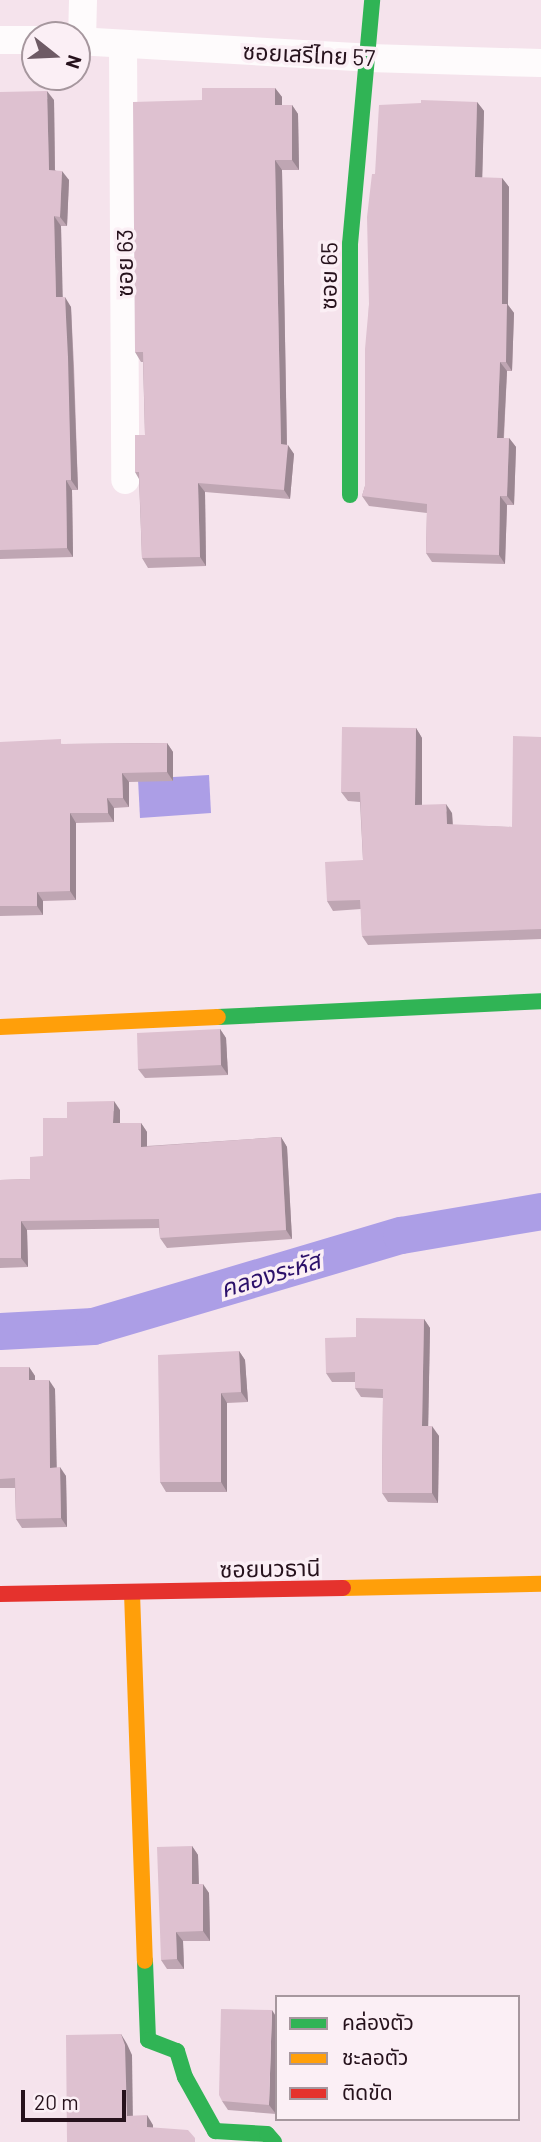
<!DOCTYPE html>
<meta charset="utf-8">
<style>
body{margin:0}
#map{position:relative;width:541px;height:2142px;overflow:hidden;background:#f5e3ec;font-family:Barlow,"Noto Sans Thai",sans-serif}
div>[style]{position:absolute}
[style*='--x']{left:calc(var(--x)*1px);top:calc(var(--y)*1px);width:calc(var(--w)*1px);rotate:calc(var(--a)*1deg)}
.water>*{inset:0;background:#ac9ee6}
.canal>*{height:37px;margin:-18.5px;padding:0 18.5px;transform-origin:18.5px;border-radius:18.5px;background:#ac9ee6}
.street>*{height:28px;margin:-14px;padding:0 14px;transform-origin:14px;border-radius:14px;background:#fefbfc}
.fast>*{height:16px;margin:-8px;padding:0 8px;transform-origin:8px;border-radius:8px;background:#30b455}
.slow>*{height:16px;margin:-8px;padding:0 8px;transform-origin:8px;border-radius:8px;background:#ff9f0a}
.jam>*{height:16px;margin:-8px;padding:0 8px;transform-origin:8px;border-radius:8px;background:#e5322d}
.wall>*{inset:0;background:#bfa6b3}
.shaded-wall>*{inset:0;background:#9b8792}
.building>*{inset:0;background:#dec1d0}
span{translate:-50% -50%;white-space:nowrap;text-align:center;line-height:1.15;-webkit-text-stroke:7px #fbeff5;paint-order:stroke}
.street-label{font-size:23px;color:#26121c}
.water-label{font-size:24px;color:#2c116a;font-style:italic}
.legend{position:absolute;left:275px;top:1995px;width:245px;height:126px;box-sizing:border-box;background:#fbeff5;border:2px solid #a6979e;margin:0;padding:9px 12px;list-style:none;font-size:21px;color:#26121c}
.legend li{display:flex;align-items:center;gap:14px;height:35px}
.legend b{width:35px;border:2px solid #a6979e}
.north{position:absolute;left:21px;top:21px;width:70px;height:70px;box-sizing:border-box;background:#fbeff5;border:2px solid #a6979e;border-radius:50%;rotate:108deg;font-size:19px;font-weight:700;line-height:28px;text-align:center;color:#26121c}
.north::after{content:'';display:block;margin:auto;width:24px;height:32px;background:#6e5b65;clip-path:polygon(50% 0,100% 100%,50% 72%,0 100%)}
.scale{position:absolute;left:21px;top:2090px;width:105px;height:32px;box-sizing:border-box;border:4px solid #26121c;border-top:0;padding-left:9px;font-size:21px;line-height:24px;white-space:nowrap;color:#26121c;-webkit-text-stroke:5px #fbeff5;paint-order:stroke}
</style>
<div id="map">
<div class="water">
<div style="clip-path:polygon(209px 775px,211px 813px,140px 818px,138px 779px)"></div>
</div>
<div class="canal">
<div style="--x:0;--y:1331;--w:93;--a:-3.1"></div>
<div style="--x:93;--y:1326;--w:321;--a:-16.5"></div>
<div style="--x:401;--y:1235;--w:142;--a:-9.7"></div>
</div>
<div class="street">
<div style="--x:0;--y:40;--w:35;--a:0"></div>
<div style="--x:77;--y:41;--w:292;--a:3.3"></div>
<div style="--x:369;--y:58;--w:172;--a:1.7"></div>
<div style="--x:82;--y:41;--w:41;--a:-88.6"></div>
<div style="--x:123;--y:45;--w:435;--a:89.7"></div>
</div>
<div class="fast">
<div style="--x:350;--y:495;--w:251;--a:-90"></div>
<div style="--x:350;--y:244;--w:245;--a:-84.8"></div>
<div style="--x:218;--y:1017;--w:323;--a:-2.8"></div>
<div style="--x:145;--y:1961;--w:79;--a:87.8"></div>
<div style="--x:148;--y:2040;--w:31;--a:21"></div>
<div style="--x:177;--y:2051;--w:27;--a:73"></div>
<div style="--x:185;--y:2077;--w:62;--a:60.9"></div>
<div style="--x:215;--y:2131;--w:52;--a:3.3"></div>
<div style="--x:267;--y:2134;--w:11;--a:49"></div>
</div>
<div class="slow">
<div style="--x:0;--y:1027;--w:218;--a:-2.6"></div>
<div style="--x:343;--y:1588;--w:198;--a:-1.2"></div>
<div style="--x:132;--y:1593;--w:368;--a:88"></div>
</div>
<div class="jam">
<div style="--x:0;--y:1594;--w:343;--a:-1"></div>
</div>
<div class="wall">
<div style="clip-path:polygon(275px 88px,282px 97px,282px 105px,292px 105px,298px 114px,299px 170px,282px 170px,287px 445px,294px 454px,290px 499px,205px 492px,206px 566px,148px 568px,142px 558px,139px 479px,135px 472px,145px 435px,143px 362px,141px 362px,135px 352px,202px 100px)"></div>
<div style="clip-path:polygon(0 92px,54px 100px,55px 170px,69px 180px,67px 226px,61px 226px,62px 297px,71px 307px,74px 366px,78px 490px,72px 490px,73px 557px,0 559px)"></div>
<div style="clip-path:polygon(477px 102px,484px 111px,482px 178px,502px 178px,509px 187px,508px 305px,514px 313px,512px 371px,507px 371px,504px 438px,509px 438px,516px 447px,514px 505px,507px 505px,505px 564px,432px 562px,426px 553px,427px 513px,369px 506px,362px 496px,365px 486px,369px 304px,375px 174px)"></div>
<div style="clip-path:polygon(416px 728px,422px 738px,422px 805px,452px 813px,453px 825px,512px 827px,541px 737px,541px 939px,368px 945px,362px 936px,361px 909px,333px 911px,327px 901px,363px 860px,360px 802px,348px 801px,341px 792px)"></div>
<div style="clip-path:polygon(0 742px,64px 744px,167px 743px,173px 752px,173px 781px,129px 782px,129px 807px,114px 808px,114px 822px,76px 823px,76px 900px,43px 901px,43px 915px,0 916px)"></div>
<div style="clip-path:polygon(220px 1029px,226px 1038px,228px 1075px,145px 1078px,138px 1069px)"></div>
<div style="clip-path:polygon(120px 1110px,120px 1123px,141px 1123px,147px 1132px,147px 1146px,281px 1137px,287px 1147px,292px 1239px,167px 1248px,160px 1238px,159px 1228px,27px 1230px,28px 1267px,0 1268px,0 1180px,30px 1179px,67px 1118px)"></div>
<div style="clip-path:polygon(424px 1319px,430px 1328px,428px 1426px,439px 1436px,438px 1503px,388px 1502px,382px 1493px,383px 1398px,361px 1397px,355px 1388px,355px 1382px,332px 1382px,326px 1373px,356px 1337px)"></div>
<div style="clip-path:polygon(239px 1351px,245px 1360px,248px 1402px,227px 1403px,227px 1492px,166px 1492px,160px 1482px)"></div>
<div style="clip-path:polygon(0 1367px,29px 1367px,35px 1376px,35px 1380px,55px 1389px,56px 1467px,66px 1476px,67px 1527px,22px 1528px,16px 1519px,15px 1488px,0 1488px)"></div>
<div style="clip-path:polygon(192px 1846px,198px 1855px,199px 1884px,209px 1893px,210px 1941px,183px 1941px,184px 1969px,167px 1969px,161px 1960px)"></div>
<div style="clip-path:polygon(221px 2009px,276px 2114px,228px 2110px,222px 2101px)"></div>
</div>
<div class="shaded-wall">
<div style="clip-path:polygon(275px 88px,282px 97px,282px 114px,275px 105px)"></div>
<div style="clip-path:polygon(47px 91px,54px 100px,55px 179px,49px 170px)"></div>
<div style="clip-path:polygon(477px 102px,484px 111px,482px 187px,475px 177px)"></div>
<div style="clip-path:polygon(292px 105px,298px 114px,299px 170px,292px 160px)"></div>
<div style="clip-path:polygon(275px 160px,282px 170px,287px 452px,288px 445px,294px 454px,290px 499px,284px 490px,281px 444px)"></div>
<div style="clip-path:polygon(62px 171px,69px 180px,67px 226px,60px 217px)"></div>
<div style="clip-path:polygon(502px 178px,509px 187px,508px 305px,514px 313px,512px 371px,506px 362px,502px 304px)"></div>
<div style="clip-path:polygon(54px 216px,61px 226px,63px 307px,56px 297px)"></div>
<div style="clip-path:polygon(65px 297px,71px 307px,78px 490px,71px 480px)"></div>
<div style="clip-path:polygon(500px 362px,507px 371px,503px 447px,497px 438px)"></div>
<div style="clip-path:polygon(509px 438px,516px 447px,514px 505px,507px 496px)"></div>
<div style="clip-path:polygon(66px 480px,72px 490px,73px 557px,67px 548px)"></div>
<div style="clip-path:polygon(198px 483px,205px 492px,206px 566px,200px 557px)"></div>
<div style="clip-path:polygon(500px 496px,507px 505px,505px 564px,499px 555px)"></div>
<div style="clip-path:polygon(416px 728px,422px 738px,422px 815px,415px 805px)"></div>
<div style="clip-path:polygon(167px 743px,173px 752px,173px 781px,167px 772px)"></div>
<div style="clip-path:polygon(122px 773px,129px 782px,129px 807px,123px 798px)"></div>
<div style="clip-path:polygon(107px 798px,114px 808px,114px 822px,108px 813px)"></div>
<div style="clip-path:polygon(446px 804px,452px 813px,453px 834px,447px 824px)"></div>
<div style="clip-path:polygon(70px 813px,76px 823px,76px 900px,70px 891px)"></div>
<div style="clip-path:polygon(37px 892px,43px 901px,43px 915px,37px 906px)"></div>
<div style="clip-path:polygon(220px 1029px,226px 1038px,228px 1075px,221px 1065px)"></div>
<div style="clip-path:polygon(114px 1101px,120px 1110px,120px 1133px,113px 1123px)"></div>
<div style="clip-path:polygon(141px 1123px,147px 1132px,147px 1156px,141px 1147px)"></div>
<div style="clip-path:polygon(281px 1137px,287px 1147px,292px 1239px,286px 1230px)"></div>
<div style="clip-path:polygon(21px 1221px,27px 1230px,28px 1267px,21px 1258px)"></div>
<div style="clip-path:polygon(424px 1319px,430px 1328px,428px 1436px,422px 1426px)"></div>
<div style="clip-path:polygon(239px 1351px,245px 1360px,248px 1402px,241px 1392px)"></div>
<div style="clip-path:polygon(29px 1367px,35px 1376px,35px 1389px,29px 1380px)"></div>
<div style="clip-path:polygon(49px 1380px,55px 1389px,57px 1477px,50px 1468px)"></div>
<div style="clip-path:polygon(221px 1393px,227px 1403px,227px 1492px,221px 1482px)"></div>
<div style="clip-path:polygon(432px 1426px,439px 1436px,438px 1503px,432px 1493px)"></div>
<div style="clip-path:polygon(60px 1467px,66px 1476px,67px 1527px,61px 1518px)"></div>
<div style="clip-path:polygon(192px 1846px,198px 1855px,199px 1893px,192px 1884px)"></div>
<div style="clip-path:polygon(203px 1884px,209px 1893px,210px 1941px,203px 1931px)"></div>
<div style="clip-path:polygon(176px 1932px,183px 1941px,184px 1969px,177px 1959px)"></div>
<div style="clip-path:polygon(272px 2010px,277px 2018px,276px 2114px,269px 2105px)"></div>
<div style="clip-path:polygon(121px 2034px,127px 2044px,132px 2055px,133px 2125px,127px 2116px)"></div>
<div style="clip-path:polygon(147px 2115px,153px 2125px,153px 2136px,147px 2127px)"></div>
</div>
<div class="building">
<div style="clip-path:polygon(202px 88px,275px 88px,275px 105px,292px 105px,292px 160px,275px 160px,281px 444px,288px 445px,284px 490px,198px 483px,200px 557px,142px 558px,139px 472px,135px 472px,135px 435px,145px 435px,143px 352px,135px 352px,133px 102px,202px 100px)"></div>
<div style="clip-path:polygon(47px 91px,49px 170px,62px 171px,60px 217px,54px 216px,56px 297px,65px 297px,68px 357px,71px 480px,66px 480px,67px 548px,0 550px,0 92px)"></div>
<div style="clip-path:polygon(421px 100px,477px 102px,475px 177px,502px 178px,502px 304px,507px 304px,506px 362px,500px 362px,497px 438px,509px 438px,507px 496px,500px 496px,499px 555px,426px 553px,427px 504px,362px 496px,365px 486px,365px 349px,369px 304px,367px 217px,372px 174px,375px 174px,379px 105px,421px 103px)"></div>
<div style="clip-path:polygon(342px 727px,416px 728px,415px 805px,446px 804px,447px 824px,512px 827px,513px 736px,541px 737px,541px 929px,362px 936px,360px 900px,327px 901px,325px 862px,363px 860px,360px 792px,341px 792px)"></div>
<div style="clip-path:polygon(61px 739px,61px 744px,167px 743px,167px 772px,122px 773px,123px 798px,107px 798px,108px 813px,70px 813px,70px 891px,37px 892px,37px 906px,0 906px,0 742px)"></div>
<div style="clip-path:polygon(220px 1029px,221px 1065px,138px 1069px,137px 1033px)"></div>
<div style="clip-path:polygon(114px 1101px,113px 1123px,141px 1123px,141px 1147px,281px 1137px,286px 1230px,160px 1238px,159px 1219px,21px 1221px,21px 1258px,0 1258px,0 1180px,30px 1179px,30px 1157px,43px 1156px,43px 1118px,67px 1118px,67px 1102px)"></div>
<div style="clip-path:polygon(356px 1318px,424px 1319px,422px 1426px,432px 1426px,432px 1493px,382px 1493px,383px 1389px,355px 1388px,355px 1372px,326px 1373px,325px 1338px,356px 1337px)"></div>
<div style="clip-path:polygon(239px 1351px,241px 1392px,221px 1393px,221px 1482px,160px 1482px,158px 1355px)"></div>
<div style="clip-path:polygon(0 1367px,29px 1367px,29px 1380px,49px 1380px,50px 1468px,60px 1467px,61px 1518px,16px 1519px,15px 1478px,0 1479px)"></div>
<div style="clip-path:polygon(192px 1846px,192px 1884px,203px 1884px,203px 1931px,176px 1932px,177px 1959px,161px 1960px,157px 1847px)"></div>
<div style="clip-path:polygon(221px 2009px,272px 2010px,269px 2105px,222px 2101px,219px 2095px)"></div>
<div style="clip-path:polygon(121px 2034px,125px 2045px,127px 2116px,147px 2115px,147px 2127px,188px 2130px,195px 2138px,195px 2142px,67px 2142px,66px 2035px)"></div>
</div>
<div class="street-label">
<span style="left:309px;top:54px;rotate:3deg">ซอยเสรีไทย 57</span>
<span style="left:124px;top:263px;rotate:-90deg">ซอย 63</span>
<span style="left:328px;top:276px;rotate:-89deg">ซอย 65</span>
<span style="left:270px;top:1568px;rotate:-1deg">ซอยนวธานี</span>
</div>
<div class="water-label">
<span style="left:270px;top:1274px;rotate:-17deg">คลองระหัส</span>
</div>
<ul class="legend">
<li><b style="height:9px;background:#30b455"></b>คล่องตัว</li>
<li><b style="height:9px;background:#ff9f0a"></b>ชะลอตัว</li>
<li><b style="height:9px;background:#e5322d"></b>ติดขัด</li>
</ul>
<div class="north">N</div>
<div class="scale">20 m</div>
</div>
